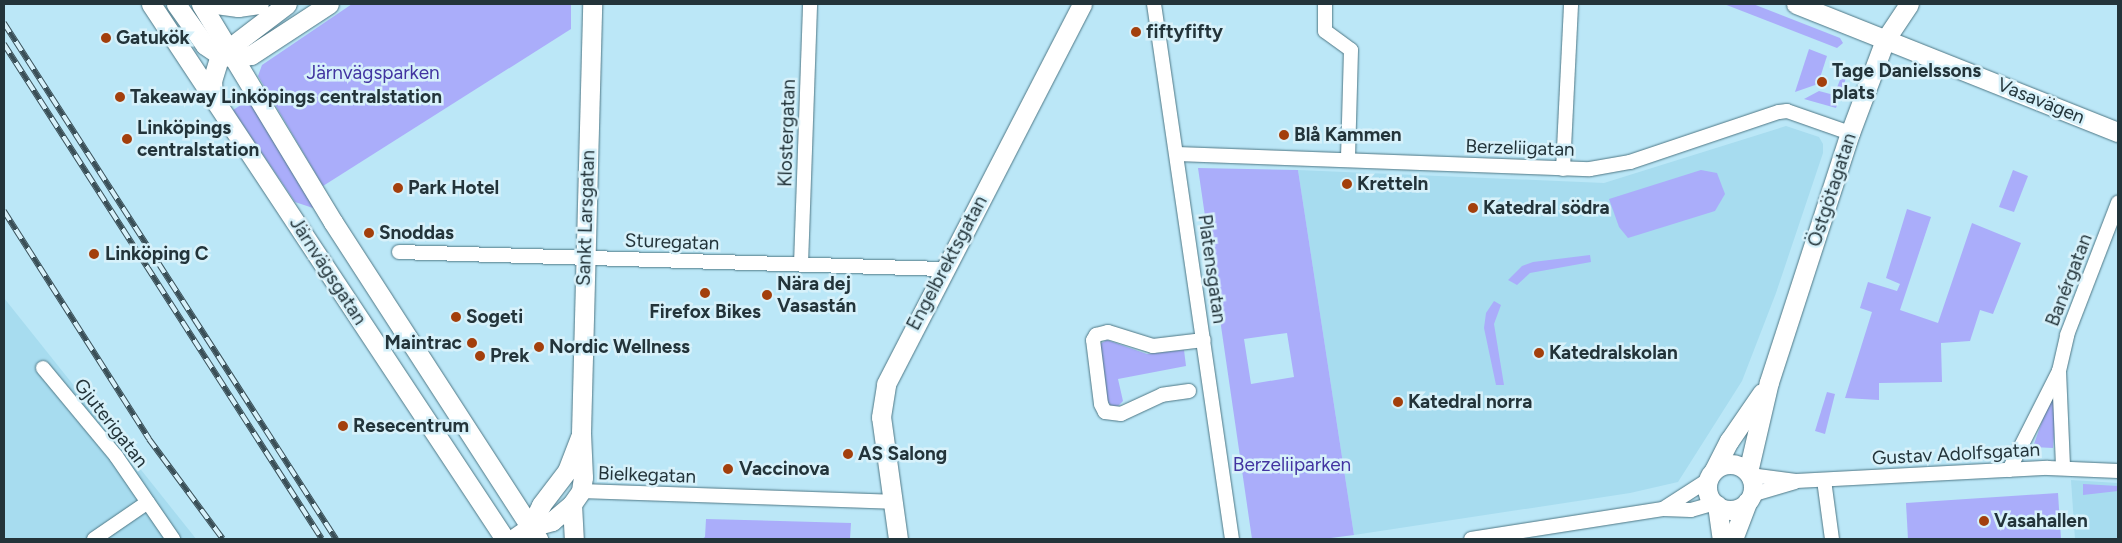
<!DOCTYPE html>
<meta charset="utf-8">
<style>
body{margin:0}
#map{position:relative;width:2122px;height:543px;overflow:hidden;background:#bbe7f7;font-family:Figtree,sans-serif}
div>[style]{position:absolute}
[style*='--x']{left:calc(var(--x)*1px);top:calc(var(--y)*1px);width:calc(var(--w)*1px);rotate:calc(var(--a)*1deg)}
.built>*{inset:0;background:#a7dcef}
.green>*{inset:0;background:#aaadfa}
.roads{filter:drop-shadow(0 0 1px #4e7785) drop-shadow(0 0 1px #4e7785)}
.street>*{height:14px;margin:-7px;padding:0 7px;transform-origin:7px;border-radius:7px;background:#fff}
.secondary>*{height:19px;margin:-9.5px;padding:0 9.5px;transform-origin:9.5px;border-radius:9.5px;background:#fff}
.secondary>.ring{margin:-9.5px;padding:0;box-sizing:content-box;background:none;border:19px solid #fff;border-radius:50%}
.rail>*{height:5.5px;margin-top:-2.75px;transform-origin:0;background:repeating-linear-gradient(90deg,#d7f1fa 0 11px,#3a4f57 0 22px);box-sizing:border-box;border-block:1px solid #3a4f57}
.dots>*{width:14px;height:14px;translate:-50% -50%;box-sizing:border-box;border:2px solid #d7f1fa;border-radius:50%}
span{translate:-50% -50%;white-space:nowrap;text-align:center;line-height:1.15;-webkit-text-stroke:5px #d7f1fa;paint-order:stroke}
.poi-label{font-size:19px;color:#23343a;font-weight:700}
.left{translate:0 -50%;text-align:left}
.right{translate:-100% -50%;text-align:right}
.park-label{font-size:19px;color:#4234a1}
.street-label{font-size:19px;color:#23343a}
.frame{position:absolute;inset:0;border:5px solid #23343a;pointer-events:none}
</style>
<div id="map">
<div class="built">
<div style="clip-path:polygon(1786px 126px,1819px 137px,1823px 144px,1823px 153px,1776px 293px,1742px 381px,1678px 482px,1630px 493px,1354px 535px,1298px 170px,1604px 183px)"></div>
<div style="clip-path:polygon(4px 298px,193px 535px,196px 539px,4px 539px)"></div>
<div style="clip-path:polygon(2071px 480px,2118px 483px,2118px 539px,2075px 539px)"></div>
</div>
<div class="green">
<div style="clip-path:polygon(352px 4px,571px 4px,571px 29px,323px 186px,258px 76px,262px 65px)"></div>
<div style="clip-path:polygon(1724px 4px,1753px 4px,1840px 38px,1843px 43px,1837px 48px)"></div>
<div style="clip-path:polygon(1809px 49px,1827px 56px,1818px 84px,1795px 92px)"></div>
<div style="clip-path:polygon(1846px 78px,1836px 108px,1804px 99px,1819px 91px,1834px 95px,1840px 80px)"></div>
<div style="clip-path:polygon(249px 100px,313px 207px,313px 208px,295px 202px,233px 110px)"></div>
<div style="clip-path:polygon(evenodd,1198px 168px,1298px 170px,1354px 535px,1323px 539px,1252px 539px,1198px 168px,1287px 333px,1294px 377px,1251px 384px,1244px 339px,1287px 333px)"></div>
<div style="clip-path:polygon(1701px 170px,1717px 173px,1725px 194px,1715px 211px,1628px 238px,1619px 227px,1609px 199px)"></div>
<div style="clip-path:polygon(2013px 170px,2028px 176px,2014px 212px,1999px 207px)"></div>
<div style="clip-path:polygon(1907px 209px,1931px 217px,1900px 310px,1938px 323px,1972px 223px,2021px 243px,1993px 314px,1980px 310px,1970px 341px,1941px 343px,1942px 382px,1879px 383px,1879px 400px,1845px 398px,1872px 312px,1860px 308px,1868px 282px,1897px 291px,1900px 284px,1886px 278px)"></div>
<div style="clip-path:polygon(1590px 255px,1591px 262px,1530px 273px,1517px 285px,1508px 280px,1522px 266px,1533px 262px)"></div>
<div style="clip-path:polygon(1494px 301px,1501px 305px,1494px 324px,1504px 385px,1496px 385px,1484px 328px,1486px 313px)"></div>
<div style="clip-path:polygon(1107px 340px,1147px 354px,1184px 350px,1186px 366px,1118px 379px,1123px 401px,1118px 406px,1111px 406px,1106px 398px,1100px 344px)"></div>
<div style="clip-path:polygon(2054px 387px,2058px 392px,2053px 448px,2033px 447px)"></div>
<div style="clip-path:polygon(1827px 392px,1835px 394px,1825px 434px,1815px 431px)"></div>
<div style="clip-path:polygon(2083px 484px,2118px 486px,2118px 491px,2083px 495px)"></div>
<div style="clip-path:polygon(2058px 493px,2061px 539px,1908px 539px,1906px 503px)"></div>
<div style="clip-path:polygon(706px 519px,851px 523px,850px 539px,854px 539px,702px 539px,705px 537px)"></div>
</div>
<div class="roads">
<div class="street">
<div style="--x:1154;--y:4;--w:541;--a:81.71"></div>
<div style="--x:1325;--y:4;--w:27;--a:90"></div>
<div style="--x:1325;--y:31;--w:32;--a:36"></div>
<div style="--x:1351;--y:50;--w:110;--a:91.6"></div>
<div style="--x:1177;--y:154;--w:413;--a:2.1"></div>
<div style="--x:1590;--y:169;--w:41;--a:-9.9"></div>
<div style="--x:1630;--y:162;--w:157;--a:-18.6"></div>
<div style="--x:1779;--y:112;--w:8;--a:-7"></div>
<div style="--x:1787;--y:111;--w:67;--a:19.2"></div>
<div style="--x:1563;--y:169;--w:165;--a:-87.2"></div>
<div style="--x:399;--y:252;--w:544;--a:1.79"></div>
<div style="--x:801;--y:264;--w:260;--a:-88"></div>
<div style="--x:43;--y:368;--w:114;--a:50.3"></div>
<div style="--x:116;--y:456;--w:101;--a:55.5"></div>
<div style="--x:2059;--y:371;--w:97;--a:87.6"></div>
<div style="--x:1189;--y:391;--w:27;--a:172"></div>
<div style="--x:1162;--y:395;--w:45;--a:155.1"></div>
<div style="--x:1121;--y:414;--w:16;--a:-173"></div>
<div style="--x:1105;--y:412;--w:9;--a:-117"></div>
<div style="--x:1101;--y:404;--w:64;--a:-97.1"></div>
<div style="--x:1093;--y:340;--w:6;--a:-59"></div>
<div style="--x:1096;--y:335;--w:12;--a:-14"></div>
<div style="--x:1108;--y:332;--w:47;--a:17.3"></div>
<div style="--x:1153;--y:346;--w:51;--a:-6.7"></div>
<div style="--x:2009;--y:470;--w:111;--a:-63.2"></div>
<div style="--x:2059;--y:371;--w:37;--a:-77"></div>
<div style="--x:2067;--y:335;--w:142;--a:-68.9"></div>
<div style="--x:1750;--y:475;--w:46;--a:7.4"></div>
<div style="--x:1796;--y:481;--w:252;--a:-3"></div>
<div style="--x:2048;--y:468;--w:70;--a:2.5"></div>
<div style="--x:1824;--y:480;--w:60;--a:82.3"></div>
<div style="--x:581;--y:491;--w:311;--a:2"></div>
<div style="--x:1751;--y:495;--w:46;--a:-16.5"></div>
<div style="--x:1663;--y:509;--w:54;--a:-32.8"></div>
<div style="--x:94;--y:539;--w:65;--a:-34.4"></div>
<div style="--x:1471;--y:539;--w:194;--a:-8.9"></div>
<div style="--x:1663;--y:509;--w:28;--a:2"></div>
<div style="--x:1691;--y:510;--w:25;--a:-16"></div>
</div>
<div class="secondary">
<div style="--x:151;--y:4;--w:642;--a:56.51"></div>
<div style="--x:176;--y:4;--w:50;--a:54.7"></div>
<div style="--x:205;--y:45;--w:18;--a:34"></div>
<div style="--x:220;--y:55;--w:15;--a:11"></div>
<div style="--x:235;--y:58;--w:16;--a:-11"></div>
<div style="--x:251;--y:55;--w:93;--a:-33.2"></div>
<div style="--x:201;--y:4;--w:255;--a:58.8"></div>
<div style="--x:333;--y:222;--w:378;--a:57.1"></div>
<div style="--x:216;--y:4;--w:22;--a:8"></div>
<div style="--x:238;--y:7;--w:21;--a:-8"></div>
<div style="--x:1796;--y:4;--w:347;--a:21.7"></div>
<div style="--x:213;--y:98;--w:17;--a:-93"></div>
<div style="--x:212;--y:81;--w:27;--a:-73"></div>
<div style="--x:220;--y:55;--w:84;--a:-37.3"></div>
<div class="ring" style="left:1707px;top:464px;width:27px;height:27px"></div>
<div style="--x:1714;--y:470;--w:33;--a:-63"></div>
<div style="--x:1729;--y:441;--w:58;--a:-55.5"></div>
<div style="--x:1748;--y:472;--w:92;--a:-76.9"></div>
<div style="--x:1769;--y:382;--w:262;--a:-72"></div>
<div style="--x:1850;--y:133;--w:99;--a:-69.4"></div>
<div style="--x:1885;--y:40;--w:43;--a:-56.3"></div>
<div style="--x:572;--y:504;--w:35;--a:87"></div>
<div style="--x:1717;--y:505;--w:34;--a:82"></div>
<div style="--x:530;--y:527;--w:25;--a:-63"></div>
<div style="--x:541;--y:505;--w:43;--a:-52.6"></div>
<div style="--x:567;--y:471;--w:36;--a:-69"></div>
<div style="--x:513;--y:539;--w:21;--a:-35"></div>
<div style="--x:530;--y:527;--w:23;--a:-15"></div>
<div style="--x:552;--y:521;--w:26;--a:-40"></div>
<div style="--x:572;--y:504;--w:16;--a:-55"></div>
<div style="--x:581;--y:491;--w:14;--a:-82"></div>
<div style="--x:583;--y:477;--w:44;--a:-92.6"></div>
<div style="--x:581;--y:433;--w:429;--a:-88.5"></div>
<div style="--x:898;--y:539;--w:123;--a:-97.9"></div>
<div style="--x:881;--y:417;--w:33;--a:-81"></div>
<div style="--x:886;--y:384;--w:428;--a:-62.7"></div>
<div style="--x:1733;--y:539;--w:40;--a:-69"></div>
</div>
</div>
<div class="rail">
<div style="--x:4;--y:23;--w:614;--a:57.24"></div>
<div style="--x:4;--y:44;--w:588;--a:57.28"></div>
<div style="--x:4;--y:211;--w:270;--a:57.5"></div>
<div style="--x:149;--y:439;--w:124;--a:53.5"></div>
</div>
<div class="dots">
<div style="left:1136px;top:32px;background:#a33f0c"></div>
<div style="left:106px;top:38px;background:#a33f0c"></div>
<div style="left:1822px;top:82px;background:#a33f0c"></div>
<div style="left:120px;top:97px;background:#a33f0c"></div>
<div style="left:1284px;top:135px;background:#a33f0c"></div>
<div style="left:127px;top:139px;background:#a33f0c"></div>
<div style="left:1347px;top:184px;background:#a33f0c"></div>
<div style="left:398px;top:188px;background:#a33f0c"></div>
<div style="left:1473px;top:208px;background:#a33f0c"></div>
<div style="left:369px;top:233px;background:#a33f0c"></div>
<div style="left:94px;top:254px;background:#a33f0c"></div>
<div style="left:705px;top:293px;background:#a33f0c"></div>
<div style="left:767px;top:295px;background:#a33f0c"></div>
<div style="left:456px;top:317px;background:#a33f0c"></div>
<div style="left:472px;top:343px;background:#a33f0c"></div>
<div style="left:539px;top:347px;background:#a33f0c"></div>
<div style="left:1539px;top:353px;background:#a33f0c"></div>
<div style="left:480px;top:356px;background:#a33f0c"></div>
<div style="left:1398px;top:402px;background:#a33f0c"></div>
<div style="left:343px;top:426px;background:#a33f0c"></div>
<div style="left:848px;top:454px;background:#a33f0c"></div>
<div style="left:728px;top:469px;background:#a33f0c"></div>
<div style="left:1984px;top:521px;background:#a33f0c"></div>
</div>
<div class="poi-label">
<span class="left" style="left:1146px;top:32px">fiftyfifty</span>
<span class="left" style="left:116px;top:38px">Gatukök</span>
<span class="left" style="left:1832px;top:82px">Tage Danielssons<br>plats</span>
<span class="left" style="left:130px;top:97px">Takeaway Linköpings centralstation</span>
<span class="left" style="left:137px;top:139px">Linköpings<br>centralstation</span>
<span class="left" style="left:1294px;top:135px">Blå Kammen</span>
<span class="left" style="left:1357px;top:184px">Kretteln</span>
<span class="left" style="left:408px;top:188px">Park Hotel</span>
<span class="left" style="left:1483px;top:208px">Katedral södra</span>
<span class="left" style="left:379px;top:233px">Snoddas</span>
<span class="left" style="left:105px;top:254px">Linköping C</span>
<span class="left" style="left:777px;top:295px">Nära dej<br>Vasastán</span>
<span style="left:705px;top:312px">Firefox Bikes</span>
<span class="left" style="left:466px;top:317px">Sogeti</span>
<span class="right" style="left:462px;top:343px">Maintrac</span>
<span class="left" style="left:549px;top:347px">Nordic Wellness</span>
<span class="left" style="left:1549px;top:353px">Katedralskolan</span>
<span class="left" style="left:490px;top:356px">Prek</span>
<span class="left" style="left:1408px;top:402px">Katedral norra</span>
<span class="left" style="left:353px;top:426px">Resecentrum</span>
<span class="left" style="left:858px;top:454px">AS Salong</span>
<span class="left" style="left:739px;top:469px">Vaccinova</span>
<span class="left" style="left:1994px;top:521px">Vasahallen</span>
</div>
<div class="park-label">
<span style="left:373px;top:73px">Järnvägsparken</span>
<span style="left:1292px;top:465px">Berzeliiparken</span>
</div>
<div class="street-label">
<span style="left:2041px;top:101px;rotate:22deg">Vasavägen</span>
<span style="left:787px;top:133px;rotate:-88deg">Klostergatan</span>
<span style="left:1520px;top:148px;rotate:2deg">Berzeliigatan</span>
<span style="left:1832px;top:190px;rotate:-72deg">Östgötagatan</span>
<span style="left:586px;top:218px;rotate:-88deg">Sankt Larsgatan</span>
<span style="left:672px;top:242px;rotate:2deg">Sturegatan</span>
<span style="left:947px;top:263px;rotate:-62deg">Engelbrektsgatan</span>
<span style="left:1212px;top:269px;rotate:82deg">Platensgatan</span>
<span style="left:328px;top:271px;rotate:57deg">Järnvägsgatan</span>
<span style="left:2069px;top:280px;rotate:-69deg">Banérgatan</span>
<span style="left:111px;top:423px;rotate:52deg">Gjuterigatan</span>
<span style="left:1956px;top:454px;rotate:-3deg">Gustav Adolfsgatan</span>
<span style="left:647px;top:475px;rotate:2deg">Bielkegatan</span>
</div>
<div class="frame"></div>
</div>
